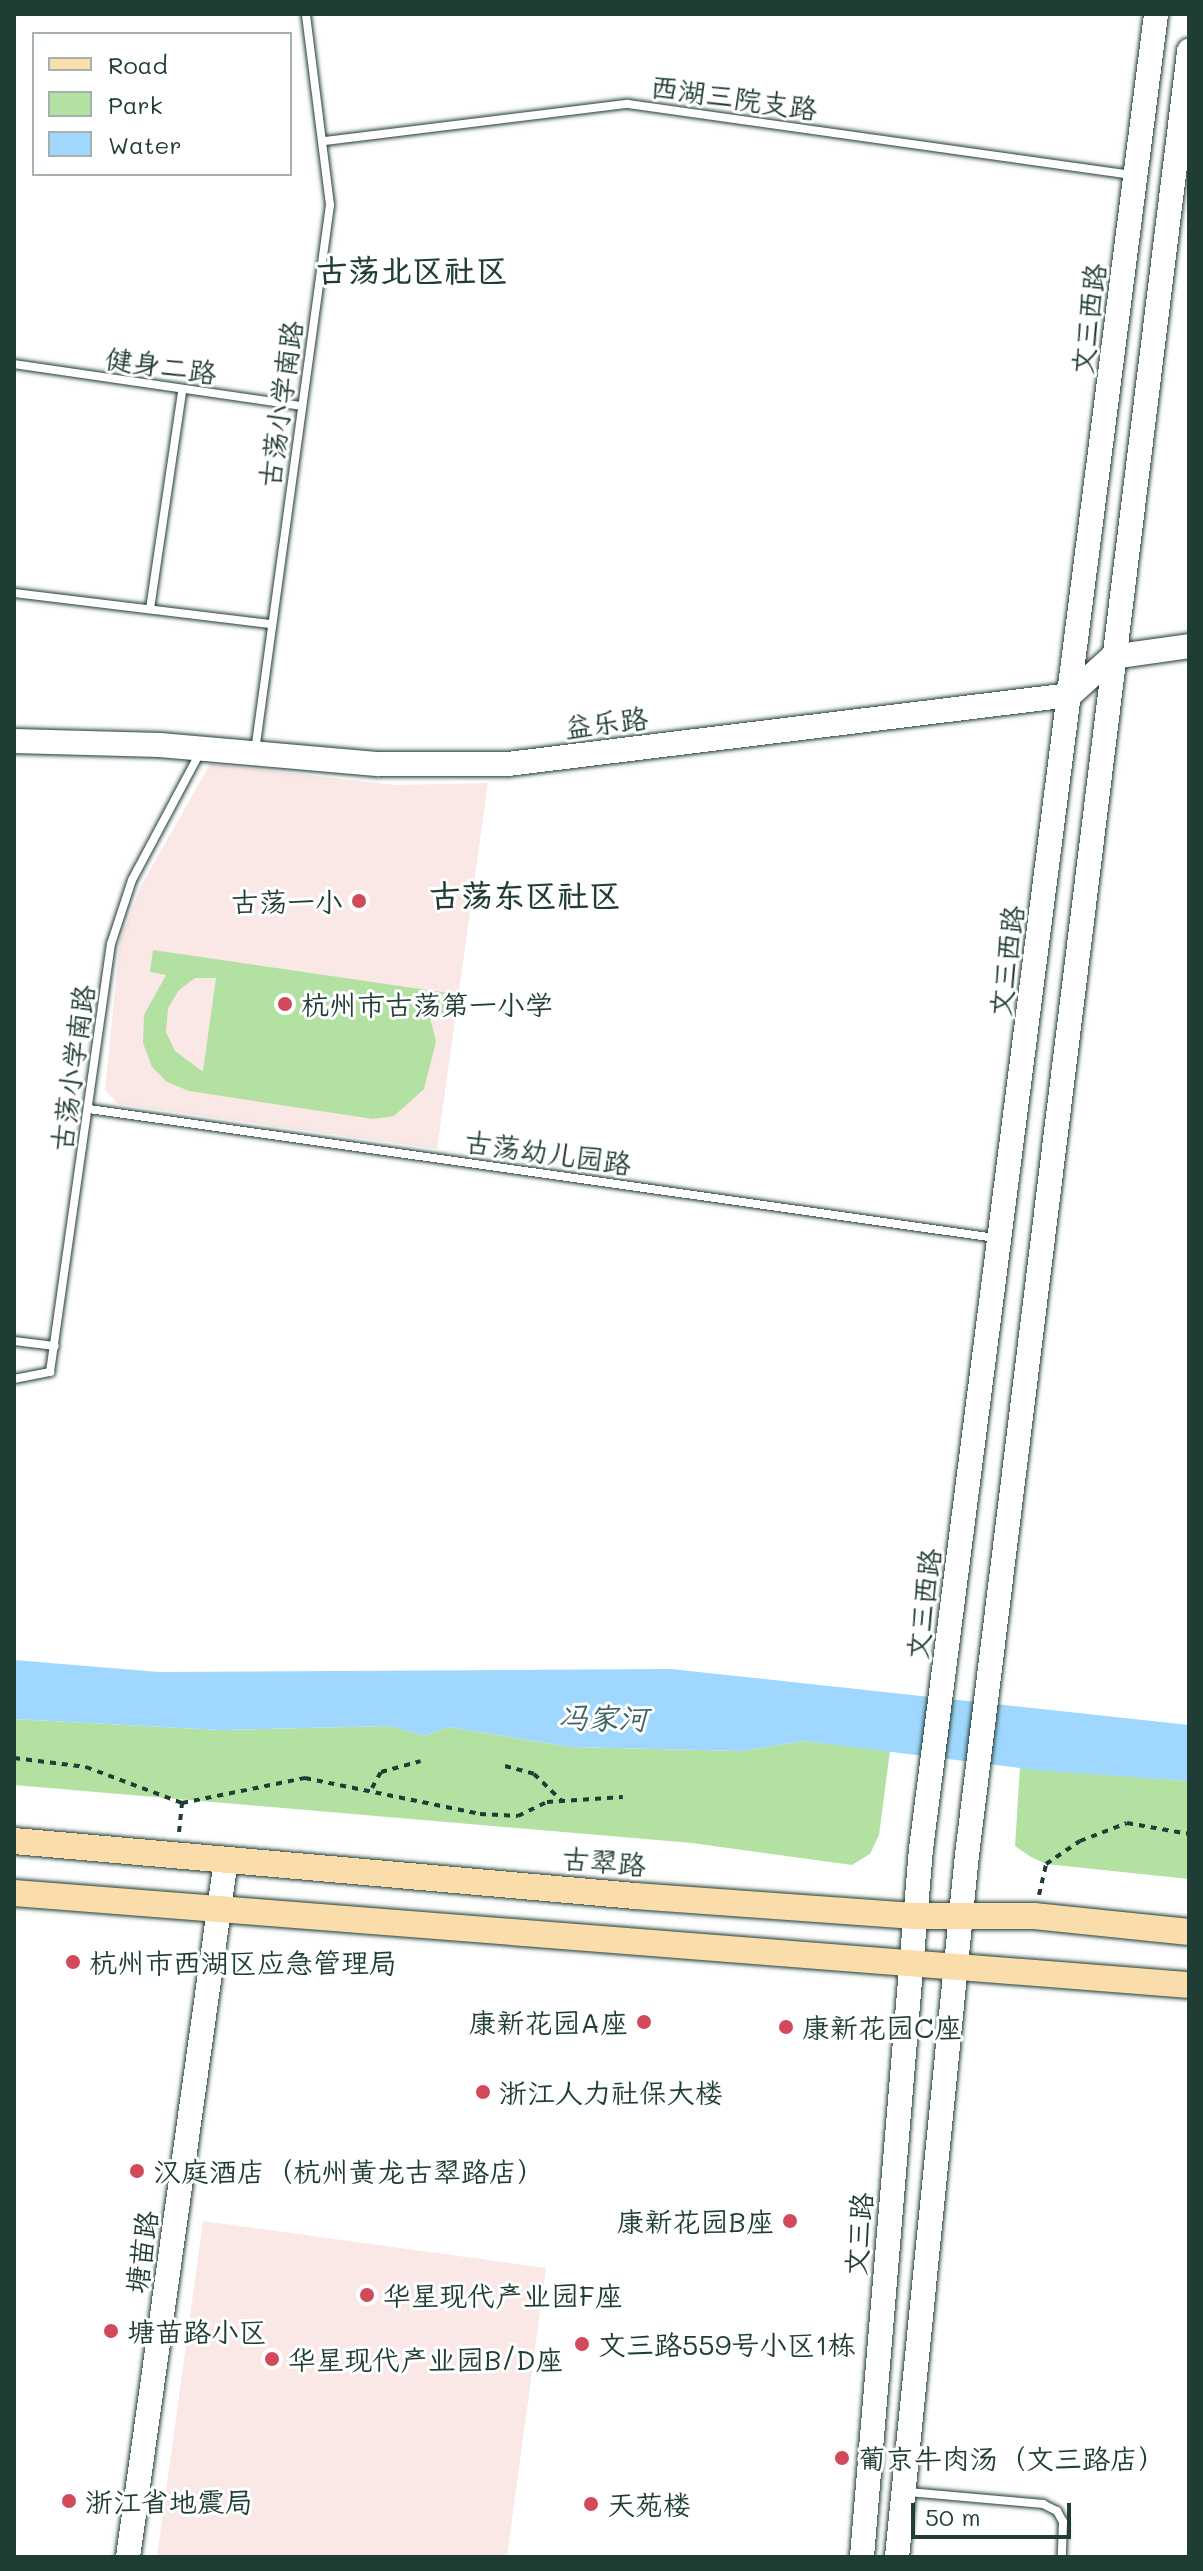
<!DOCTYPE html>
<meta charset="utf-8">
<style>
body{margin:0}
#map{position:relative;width:1203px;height:2571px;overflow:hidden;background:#fff;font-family:Mali,"LXGW WenKai TC",sans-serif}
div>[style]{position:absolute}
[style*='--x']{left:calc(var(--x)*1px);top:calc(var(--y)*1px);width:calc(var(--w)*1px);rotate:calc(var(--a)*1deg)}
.built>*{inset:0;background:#fae8e7}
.green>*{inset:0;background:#b2e1a1}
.water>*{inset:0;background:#9fd7fe}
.path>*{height:4px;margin-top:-2px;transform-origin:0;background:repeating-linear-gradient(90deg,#1f3d34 0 6px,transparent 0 12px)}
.roads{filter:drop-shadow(0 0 2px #1f3d34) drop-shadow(0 0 2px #1f3d34)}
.lane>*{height:8px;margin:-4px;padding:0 4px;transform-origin:4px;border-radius:4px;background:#fff}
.secondary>*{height:24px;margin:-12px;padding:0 12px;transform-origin:12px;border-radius:12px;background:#fff}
.primary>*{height:26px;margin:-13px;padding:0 13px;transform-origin:13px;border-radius:13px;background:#faddab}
.dots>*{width:22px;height:22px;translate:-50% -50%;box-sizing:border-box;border:4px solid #fff;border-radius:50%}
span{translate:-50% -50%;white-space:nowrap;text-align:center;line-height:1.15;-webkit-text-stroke:6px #fff;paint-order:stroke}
.street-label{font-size:28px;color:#1f3d34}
.poi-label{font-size:28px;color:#1f3d34}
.right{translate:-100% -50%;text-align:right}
.left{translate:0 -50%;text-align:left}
.water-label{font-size:30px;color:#3f6466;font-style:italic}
.quarter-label{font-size:32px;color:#1f3d34;font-weight:700}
.frame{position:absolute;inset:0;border:16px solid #1f3d34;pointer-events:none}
.legend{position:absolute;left:32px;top:32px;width:260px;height:144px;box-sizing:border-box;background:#fff;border:2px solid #a5b1ae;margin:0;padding:10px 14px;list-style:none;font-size:24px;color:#1f3d34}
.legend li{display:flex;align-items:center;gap:16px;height:40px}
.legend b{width:40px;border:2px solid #a5b1ae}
.scale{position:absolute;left:911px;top:2503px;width:160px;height:36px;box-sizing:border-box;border:4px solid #1f3d34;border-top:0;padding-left:10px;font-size:24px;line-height:28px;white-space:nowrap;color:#1f3d34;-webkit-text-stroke:6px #fff;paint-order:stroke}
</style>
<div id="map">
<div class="built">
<div style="clip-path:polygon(210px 764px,395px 785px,488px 783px,437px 1149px,118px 1104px,105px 1090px,120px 941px,141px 886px)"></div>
<div style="clip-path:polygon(203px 2221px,546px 2268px,507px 2557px,157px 2557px)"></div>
</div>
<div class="green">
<div style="clip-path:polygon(evenodd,153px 950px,448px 993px,444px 1015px,429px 1013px,436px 1042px,424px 1089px,394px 1116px,373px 1119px,189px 1091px,167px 1082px,152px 1067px,143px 1043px,144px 1015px,166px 975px,150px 972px,153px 950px,216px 978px,203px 1071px,202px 1071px,175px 1051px,166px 1032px,168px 1008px,179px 990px,195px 978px,216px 978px)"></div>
<div style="clip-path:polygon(14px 1719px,219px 1730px,389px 1726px,425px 1736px,448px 1727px,571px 1747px,742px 1751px,804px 1741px,890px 1751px,879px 1835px,870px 1854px,852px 1865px,692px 1843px,14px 1785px)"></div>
<div style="clip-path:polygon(1020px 1768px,1189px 1781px,1189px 1879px,1046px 1864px,1031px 1857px,1015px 1846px)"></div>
</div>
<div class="water">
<div style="clip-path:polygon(14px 1660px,159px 1672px,671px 1669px,1189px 1725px,1189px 1781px,1035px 1770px,804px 1741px,742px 1751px,571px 1747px,448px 1727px,425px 1736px,389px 1726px,219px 1730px,14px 1719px)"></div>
</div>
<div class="path">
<div style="--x:14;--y:1758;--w:73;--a:7.1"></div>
<div style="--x:86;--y:1767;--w:103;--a:20.6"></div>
<div style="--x:182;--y:1803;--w:126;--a:-11.5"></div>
<div style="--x:305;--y:1778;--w:179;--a:11.6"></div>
<div style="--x:480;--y:1814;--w:38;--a:3"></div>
<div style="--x:518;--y:1816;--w:32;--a:-26"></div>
<div style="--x:547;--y:1802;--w:76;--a:-3.8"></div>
<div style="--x:505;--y:1766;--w:30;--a:15"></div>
<div style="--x:534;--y:1774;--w:39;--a:44"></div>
<div style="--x:372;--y:1788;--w:18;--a:-61"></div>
<div style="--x:381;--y:1772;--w:41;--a:-15.4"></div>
<div style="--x:179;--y:1832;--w:29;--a:-84"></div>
<div style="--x:1039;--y:1895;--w:32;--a:-77"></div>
<div style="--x:1046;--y:1864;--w:41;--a:-34.1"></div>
<div style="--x:1080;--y:1841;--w:50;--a:-21"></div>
<div style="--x:1127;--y:1823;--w:63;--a:10.1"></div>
</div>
<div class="roads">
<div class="lane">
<div style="--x:325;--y:141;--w:305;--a:-7"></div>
<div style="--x:628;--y:104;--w:509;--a:8.02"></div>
<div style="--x:14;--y:364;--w:291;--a:8.3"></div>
<div style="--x:14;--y:593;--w:260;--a:6.9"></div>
<div style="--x:150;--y:609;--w:220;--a:-81.6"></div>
<div style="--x:255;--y:751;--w:551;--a:-82.18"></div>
<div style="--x:330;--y:205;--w:193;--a:-97.2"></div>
<div style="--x:89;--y:1109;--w:915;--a:8.1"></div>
<div style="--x:14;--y:1341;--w:41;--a:7"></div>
<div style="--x:14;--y:1379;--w:37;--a:-11"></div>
<div style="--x:50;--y:1372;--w:432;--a:-81.9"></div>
<div style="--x:111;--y:944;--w:67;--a:-71.8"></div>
<div style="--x:132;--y:880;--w:146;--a:-61.9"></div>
<div style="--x:908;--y:2492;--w:136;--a:5.1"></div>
<div style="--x:1043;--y:2504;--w:16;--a:27"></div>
<div style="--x:1057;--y:2511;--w:13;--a:61"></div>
<div style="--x:1063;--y:2522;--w:35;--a:92"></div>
</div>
<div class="secondary">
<div style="--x:14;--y:741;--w:146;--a:1.6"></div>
<div style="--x:160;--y:745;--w:220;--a:5"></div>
<div style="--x:379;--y:764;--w:129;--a:0"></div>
<div style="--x:508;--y:764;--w:566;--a:-7"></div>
<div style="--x:1070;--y:695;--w:57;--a:-42.1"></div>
<div style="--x:1112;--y:657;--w:78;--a:-8.1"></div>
<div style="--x:128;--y:2557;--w:704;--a:-82"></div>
<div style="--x:862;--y:2557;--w:710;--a:-85.24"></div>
<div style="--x:921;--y:1849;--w:1850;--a:-82.7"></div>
<div style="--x:897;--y:2557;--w:705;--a:-84.31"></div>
<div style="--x:967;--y:1855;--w:1818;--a:-82.98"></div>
</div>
<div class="primary">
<div style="--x:14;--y:1841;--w:623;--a:5.06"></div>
<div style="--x:635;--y:1896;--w:280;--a:4.1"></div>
<div style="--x:914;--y:1916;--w:120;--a:0"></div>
<div style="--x:1034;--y:1916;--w:156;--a:5.9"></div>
<div style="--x:14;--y:1893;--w:1179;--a:4.48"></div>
</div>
</div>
<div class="dots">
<div style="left:359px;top:901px;background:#d1495b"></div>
<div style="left:285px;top:1004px;background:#d1495b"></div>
<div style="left:73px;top:1962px;background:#d1495b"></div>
<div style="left:644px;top:2022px;background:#d1495b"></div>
<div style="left:786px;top:2027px;background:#d1495b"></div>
<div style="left:483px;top:2092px;background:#d1495b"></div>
<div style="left:137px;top:2171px;background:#d1495b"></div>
<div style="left:790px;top:2221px;background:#d1495b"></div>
<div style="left:367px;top:2295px;background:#d1495b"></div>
<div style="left:111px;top:2331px;background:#d1495b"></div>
<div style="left:582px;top:2344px;background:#d1495b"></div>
<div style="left:272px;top:2359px;background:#d1495b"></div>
<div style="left:842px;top:2458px;background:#d1495b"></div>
<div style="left:69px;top:2501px;background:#d1495b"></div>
<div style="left:591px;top:2504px;background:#d1495b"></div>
</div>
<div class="street-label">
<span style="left:734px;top:97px;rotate:8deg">西湖三院支路</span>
<span style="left:1088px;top:319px;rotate:-83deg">文三西路</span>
<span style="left:161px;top:365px;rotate:8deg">健身二路</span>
<span style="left:280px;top:404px;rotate:-82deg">古荡小学南路</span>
<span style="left:606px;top:722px;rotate:-7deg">益乐路</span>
<span style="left:1006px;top:961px;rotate:-83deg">文三西路</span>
<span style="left:72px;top:1068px;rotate:-82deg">古荡小学南路</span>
<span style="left:548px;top:1152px;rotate:8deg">古荡幼儿园路</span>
<span style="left:923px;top:1604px;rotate:-83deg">文三西路</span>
<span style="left:604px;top:1861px;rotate:5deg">古翠路</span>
<span style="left:858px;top:2234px;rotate:-85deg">文三路</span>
<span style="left:141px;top:2252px;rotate:-82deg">塘苗路</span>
</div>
<div class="poi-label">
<span class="right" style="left:343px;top:901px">古荡一小</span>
<span class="left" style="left:301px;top:1004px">杭州市古荡第一小学</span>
<span class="left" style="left:89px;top:1962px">杭州市西湖区应急管理局</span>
<span class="right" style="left:628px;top:2022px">康新花园A座</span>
<span class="left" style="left:802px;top:2027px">康新花园C座</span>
<span class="left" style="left:499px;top:2092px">浙江人力社保大楼</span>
<span class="left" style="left:153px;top:2171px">汉庭酒店（杭州黄龙古翠路店）</span>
<span class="right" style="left:774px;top:2221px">康新花园B座</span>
<span class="left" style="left:383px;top:2295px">华星现代产业园F座</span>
<span class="left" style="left:127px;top:2331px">塘苗路小区</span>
<span class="left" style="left:598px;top:2344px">文三路559号小区1栋</span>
<span class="left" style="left:288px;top:2359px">华星现代产业园B/D座</span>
<span class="left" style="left:858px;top:2458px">葡京牛肉汤（文三路店）</span>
<span class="left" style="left:85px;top:2501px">浙江省地震局</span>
<span class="left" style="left:607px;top:2504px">天苑楼</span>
</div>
<div class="water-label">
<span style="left:603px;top:1717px;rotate:1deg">冯家河</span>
</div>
<div class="quarter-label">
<span style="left:412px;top:269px">古荡北区社区</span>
<span style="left:525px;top:894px">古荡东区社区</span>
</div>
<div class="frame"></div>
<ul class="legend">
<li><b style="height:10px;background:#faddab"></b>Road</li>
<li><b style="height:22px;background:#b2e1a1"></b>Park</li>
<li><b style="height:22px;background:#9fd7fe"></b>Water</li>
</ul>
<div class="scale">50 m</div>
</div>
